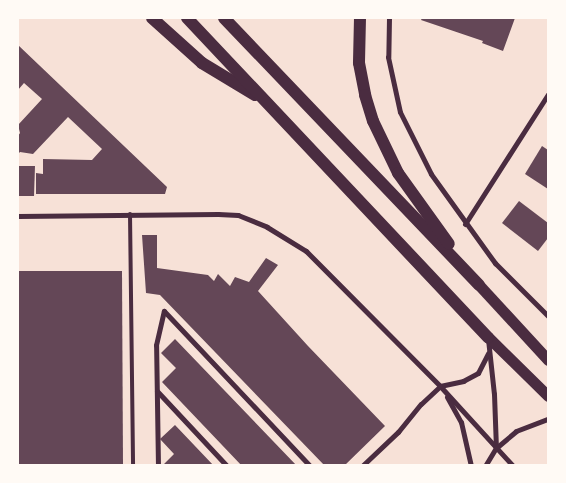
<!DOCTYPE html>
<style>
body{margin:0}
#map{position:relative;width:566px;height:483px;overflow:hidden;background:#f7e1d7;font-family:"Times New Roman",serif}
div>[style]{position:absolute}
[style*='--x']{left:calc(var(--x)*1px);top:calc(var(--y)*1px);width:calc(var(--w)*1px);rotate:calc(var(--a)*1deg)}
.building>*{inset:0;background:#644757}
.service>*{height:4px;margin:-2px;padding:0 2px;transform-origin:2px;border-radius:2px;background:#4a2c40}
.minor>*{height:5px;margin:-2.5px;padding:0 2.5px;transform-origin:2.5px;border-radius:2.5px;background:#4a2c40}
.primary>*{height:11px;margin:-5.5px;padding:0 5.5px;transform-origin:5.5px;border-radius:5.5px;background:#4a2c40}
.motorway>*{height:12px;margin:-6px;padding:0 6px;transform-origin:6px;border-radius:6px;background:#4a2c40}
span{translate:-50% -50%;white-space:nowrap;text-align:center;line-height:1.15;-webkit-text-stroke:4px #fffaf5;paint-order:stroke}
.frame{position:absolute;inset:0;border:19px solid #fffaf5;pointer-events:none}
</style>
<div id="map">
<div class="building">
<div style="clip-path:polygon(422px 18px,515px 18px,503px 51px,482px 43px,483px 41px,421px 20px)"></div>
<div style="clip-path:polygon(18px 45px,167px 187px,165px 194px,36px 194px,36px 173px,43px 174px,43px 159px,92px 160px,102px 149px,68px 117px,33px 154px,20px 152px,18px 154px,18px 136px,20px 133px,18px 125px,42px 99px,24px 83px,18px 90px)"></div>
<div style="clip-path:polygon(542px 146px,548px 150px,548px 189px,525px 174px)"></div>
<div style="clip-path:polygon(18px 166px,35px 166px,34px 196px,18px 196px)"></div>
<div style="clip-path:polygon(519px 201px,548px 223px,548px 238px,538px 251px,502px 223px)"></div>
<div style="clip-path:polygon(142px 235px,157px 235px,157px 268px,208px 275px,214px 281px,218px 274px,230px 286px,235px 277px,249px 282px,266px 258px,278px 265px,258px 291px,308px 346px,385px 426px,344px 466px,325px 466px,160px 295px,146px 293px)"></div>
<div style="clip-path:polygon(18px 271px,122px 271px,123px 466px,19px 466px)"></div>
<div style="clip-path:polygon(175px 339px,297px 466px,242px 466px,162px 382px,176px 368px,161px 353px)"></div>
<div style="clip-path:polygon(175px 425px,214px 466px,162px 466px,174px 454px,160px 439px)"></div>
</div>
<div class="service">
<div style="--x:130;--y:214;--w:252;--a:89.3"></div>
</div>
<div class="minor">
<div style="--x:389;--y:18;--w:39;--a:91"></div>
<div style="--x:388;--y:57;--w:56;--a:77.7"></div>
<div style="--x:400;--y:112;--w:69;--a:63.4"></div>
<div style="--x:431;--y:174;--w:110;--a:54.3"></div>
<div style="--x:495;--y:263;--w:75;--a:45"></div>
<div style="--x:18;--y:216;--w:200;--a:-0.6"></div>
<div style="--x:218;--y:214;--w:20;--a:3"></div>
<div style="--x:238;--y:215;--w:31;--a:22"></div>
<div style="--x:267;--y:227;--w:46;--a:31.6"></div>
<div style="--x:306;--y:251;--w:190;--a:45.2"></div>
<div style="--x:440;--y:386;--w:108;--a:47.6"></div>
<div style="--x:465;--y:224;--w:154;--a:-57.4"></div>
<div style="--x:164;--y:311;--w:213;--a:46.7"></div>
<div style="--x:488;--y:339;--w:55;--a:83.8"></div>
<div style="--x:494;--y:394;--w:54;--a:87.9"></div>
<div style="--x:440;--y:386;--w:24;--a:-12"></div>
<div style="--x:463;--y:381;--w:17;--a:-28"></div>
<div style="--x:478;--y:373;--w:22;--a:-63"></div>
<div style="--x:157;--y:391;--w:103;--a:47"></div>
<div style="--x:447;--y:397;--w:29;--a:61"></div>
<div style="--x:461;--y:422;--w:45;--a:77.2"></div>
<div style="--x:158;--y:466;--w:121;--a:-90.9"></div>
<div style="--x:156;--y:345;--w:35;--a:-77"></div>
<div style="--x:362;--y:466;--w:50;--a:-43.4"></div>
<div style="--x:398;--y:432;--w:36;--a:-51"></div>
<div style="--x:421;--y:404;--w:26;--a:-43"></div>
<div style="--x:485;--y:466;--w:21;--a:-59"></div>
<div style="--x:496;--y:448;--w:26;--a:-40"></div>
<div style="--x:516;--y:431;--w:34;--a:-21"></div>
</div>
<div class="primary">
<div style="--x:479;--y:285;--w:102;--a:47.4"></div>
<div style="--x:488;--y:337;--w:84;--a:44.5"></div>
</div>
<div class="motorway">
<div style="--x:152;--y:18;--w:67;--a:42"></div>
<div style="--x:202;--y:63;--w:62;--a:31.1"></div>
<div style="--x:187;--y:18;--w:439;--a:46.7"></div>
<div style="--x:224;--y:18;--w:369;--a:46.3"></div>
<div style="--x:360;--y:18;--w:45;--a:91.3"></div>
<div style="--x:359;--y:63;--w:33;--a:79"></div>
<div style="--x:365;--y:95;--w:27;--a:73"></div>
<div style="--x:373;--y:121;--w:58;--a:64.3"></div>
<div style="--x:398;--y:173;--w:87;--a:54.3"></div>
</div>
<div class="frame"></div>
</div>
